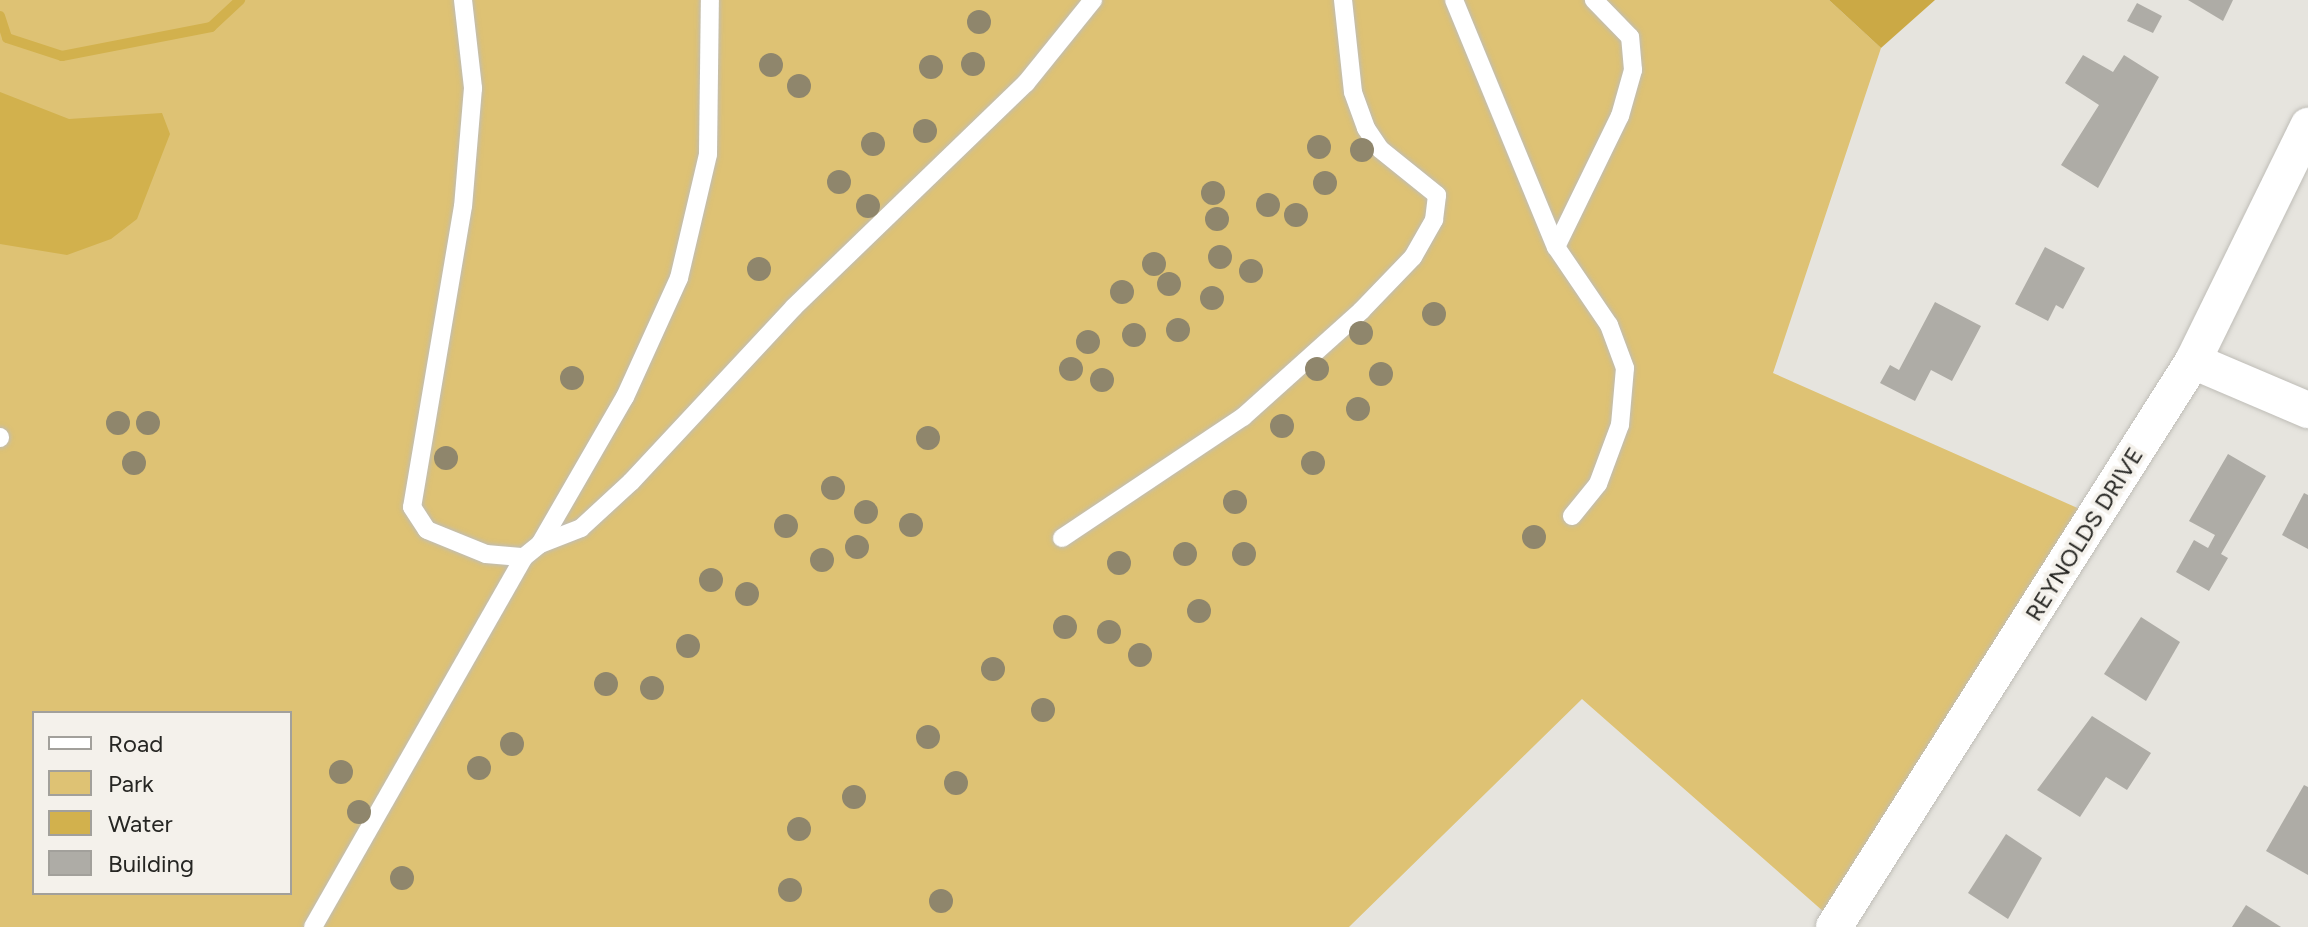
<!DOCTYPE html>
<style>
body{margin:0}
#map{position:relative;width:2308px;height:927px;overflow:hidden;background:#e6e4de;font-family:Figtree,sans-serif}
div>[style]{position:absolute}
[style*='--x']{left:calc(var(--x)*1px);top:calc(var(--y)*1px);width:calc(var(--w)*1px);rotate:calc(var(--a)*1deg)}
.green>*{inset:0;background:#dec274}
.forest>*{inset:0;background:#cba945}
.water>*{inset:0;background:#d2b14d}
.stream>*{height:10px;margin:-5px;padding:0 5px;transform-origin:5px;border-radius:5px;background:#d2b14d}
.building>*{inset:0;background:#aeaca6}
.roads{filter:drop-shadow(0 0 2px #bfbdb7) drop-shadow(0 0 2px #bfbdb7)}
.lane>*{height:18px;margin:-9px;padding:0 9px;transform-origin:9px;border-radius:9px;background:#fff}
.street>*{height:36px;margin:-18px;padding:0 18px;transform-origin:18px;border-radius:18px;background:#fff}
.trees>*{width:24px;height:24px;margin:-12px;border-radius:50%;background:#8f866c}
span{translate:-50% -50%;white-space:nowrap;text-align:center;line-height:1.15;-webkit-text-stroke:7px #f4f1eb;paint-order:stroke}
.street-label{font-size:24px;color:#262623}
.legend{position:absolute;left:32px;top:711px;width:260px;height:184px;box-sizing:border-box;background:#f4f1eb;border:2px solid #a2a09b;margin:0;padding:10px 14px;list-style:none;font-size:24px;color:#262623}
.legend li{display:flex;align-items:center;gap:16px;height:40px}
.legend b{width:40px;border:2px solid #a2a09b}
</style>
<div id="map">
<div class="green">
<div style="clip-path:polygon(evenodd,0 0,1829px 0,1881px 48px,1773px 373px,2109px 522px,1841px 927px,1582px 699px,1349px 927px,0 927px,0 0,34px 713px,290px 713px,290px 893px,34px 893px,34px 713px)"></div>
</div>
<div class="forest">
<div style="clip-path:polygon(1829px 0,1935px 0,1881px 48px)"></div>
</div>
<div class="water">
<div style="clip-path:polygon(0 92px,69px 119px,162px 113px,170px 134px,137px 219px,111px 239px,67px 255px,0 244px)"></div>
</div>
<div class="stream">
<div style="--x:0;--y:16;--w:23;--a:72"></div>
<div style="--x:7;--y:38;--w:58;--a:18.1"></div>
<div style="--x:62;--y:56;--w:152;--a:-11"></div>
<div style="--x:211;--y:27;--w:40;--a:-43"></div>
</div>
<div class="building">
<div style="clip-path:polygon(2188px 0,2233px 0,2223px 21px)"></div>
<div style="clip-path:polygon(2137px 3px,2162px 16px,2153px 33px,2127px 21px)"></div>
<div style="clip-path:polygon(2083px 55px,2113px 72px,2124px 55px,2159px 77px,2098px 188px,2061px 165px,2099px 105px,2065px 83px)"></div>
<div style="clip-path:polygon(2045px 247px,2085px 268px,2063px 309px,2056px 305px,2048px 321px,2015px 304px)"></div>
<div style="clip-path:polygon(1935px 302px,1981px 326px,1952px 381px,1931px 370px,1915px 401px,1880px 383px,1890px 365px,1899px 370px)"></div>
<div style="clip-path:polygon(2228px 454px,2266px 476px,2221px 554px,2228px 558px,2209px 591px,2176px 572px,2194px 540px,2208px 548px,2215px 535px,2189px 521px)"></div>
<div style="clip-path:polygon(2304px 493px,2308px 495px,2308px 549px,2282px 535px)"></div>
<div style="clip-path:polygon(2141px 617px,2180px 642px,2146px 701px,2104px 674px)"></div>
<div style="clip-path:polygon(2092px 716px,2151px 753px,2127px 790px,2106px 777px,2080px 817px,2037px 790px)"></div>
<div style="clip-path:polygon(2304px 785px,2308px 787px,2308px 875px,2266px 851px)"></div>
<div style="clip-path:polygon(2006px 834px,2042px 858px,2008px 919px,1968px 893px)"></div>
<div style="clip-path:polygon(2246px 905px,2281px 927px,2232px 927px)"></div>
</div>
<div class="roads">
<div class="lane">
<div style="--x:463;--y:0;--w:89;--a:83.5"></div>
<div style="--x:473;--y:88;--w:118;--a:94.8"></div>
<div style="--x:463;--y:206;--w:305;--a:99.6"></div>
<div style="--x:412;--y:507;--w:27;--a:57"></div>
<div style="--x:427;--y:530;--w:64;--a:22.1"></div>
<div style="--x:486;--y:554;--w:38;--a:5"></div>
<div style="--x:524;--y:557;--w:21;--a:-39"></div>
<div style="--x:540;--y:544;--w:170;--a:-60"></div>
<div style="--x:625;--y:397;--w:131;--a:-65.6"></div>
<div style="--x:679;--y:278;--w:127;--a:-76.8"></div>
<div style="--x:708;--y:154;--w:154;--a:-89.3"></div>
<div style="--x:1454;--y:0;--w:267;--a:67.6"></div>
<div style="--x:0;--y:437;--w:1;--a:90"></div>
<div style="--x:1572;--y:516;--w:41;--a:-50.9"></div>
<div style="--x:1598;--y:484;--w:63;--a:-69.6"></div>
<div style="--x:1620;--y:425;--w:57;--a:-85"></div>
<div style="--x:1625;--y:368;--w:46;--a:-110.4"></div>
<div style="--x:1609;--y:325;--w:94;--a:-124.2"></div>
<div style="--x:1556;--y:247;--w:146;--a:-64"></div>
<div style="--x:1620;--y:116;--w:48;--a:-74.2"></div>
<div style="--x:1633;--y:70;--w:33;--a:-95"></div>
<div style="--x:1630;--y:37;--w:52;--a:-134.2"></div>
<div style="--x:1062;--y:538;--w:218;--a:-33.8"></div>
<div style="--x:1243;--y:417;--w:159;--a:-41.9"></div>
<div style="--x:1361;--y:311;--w:75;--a:-46.1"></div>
<div style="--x:1413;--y:257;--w:43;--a:-60.4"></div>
<div style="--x:1434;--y:220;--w:25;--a:-83"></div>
<div style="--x:1437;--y:195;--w:73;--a:-141.1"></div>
<div style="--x:1380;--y:149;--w:25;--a:-124"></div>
<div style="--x:1366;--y:128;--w:38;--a:-110"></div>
<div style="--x:1353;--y:92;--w:93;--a:-96.2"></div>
<div style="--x:540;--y:544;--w:44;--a:-21.3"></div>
<div style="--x:581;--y:528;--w:68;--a:-42.6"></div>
<div style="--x:631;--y:482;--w:239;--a:-47"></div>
<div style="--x:794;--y:307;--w:322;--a:-44"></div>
<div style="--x:1026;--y:83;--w:107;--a:-51.1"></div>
<div style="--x:313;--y:927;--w:426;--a:-60.3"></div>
</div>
<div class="street">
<div style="--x:2193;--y:361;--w:125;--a:23.1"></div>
<div style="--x:1834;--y:927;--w:670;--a:-57.61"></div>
<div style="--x:2193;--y:361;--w:262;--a:-63.9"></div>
</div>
</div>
<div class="trees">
<div style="left:979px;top:22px"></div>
<div style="left:973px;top:64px"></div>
<div style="left:771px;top:65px"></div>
<div style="left:931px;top:67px"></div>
<div style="left:799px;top:86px"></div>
<div style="left:925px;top:131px"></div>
<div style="left:873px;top:144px"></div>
<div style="left:1319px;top:147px"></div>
<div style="left:1362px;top:150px"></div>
<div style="left:839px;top:182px"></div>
<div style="left:1325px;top:183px"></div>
<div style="left:1213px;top:193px"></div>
<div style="left:1268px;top:205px"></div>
<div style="left:868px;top:206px"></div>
<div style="left:1296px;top:215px"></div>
<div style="left:1217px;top:219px"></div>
<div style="left:1220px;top:257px"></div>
<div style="left:1154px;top:264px"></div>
<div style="left:759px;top:269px"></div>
<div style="left:1251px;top:271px"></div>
<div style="left:1169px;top:284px"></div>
<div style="left:1122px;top:292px"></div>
<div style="left:1212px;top:298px"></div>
<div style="left:1434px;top:314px"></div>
<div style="left:1178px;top:330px"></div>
<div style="left:1361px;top:333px"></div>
<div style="left:1134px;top:335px"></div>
<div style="left:1088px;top:342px"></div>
<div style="left:1071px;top:369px"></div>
<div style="left:1317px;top:369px"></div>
<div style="left:1381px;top:374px"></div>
<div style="left:572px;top:378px"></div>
<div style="left:1102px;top:380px"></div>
<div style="left:1358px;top:409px"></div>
<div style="left:118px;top:423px"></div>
<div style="left:148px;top:423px"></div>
<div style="left:1282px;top:426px"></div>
<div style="left:928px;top:438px"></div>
<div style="left:446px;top:458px"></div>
<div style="left:134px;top:463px"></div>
<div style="left:1313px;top:463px"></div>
<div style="left:833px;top:488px"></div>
<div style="left:1235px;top:502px"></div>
<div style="left:866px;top:512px"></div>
<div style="left:911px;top:525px"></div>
<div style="left:786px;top:526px"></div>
<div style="left:1534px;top:537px"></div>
<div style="left:857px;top:547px"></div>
<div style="left:1185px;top:554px"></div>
<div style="left:1244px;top:554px"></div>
<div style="left:822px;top:560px"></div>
<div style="left:1119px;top:563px"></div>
<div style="left:711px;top:580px"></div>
<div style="left:747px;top:594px"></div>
<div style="left:1199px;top:611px"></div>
<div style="left:1065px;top:627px"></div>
<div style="left:1109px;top:632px"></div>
<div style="left:688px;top:646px"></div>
<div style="left:1140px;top:655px"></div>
<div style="left:993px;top:669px"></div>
<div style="left:606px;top:684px"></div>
<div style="left:652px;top:688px"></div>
<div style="left:1043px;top:710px"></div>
<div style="left:928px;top:737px"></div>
<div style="left:512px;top:744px"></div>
<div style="left:479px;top:768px"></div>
<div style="left:341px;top:772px"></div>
<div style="left:956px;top:783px"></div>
<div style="left:854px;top:797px"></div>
<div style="left:359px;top:812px"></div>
<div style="left:799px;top:829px"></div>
<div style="left:402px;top:878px"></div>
<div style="left:790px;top:890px"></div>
<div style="left:941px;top:901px"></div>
</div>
<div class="street-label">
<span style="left:2084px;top:534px;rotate:-58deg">REYNOLDS DRIVE</span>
</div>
<ul class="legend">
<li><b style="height:10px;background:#fff"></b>Road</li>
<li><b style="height:22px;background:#dec274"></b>Park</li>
<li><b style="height:22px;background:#d2b14d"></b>Water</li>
<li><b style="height:22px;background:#aeaca6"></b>Building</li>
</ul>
</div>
